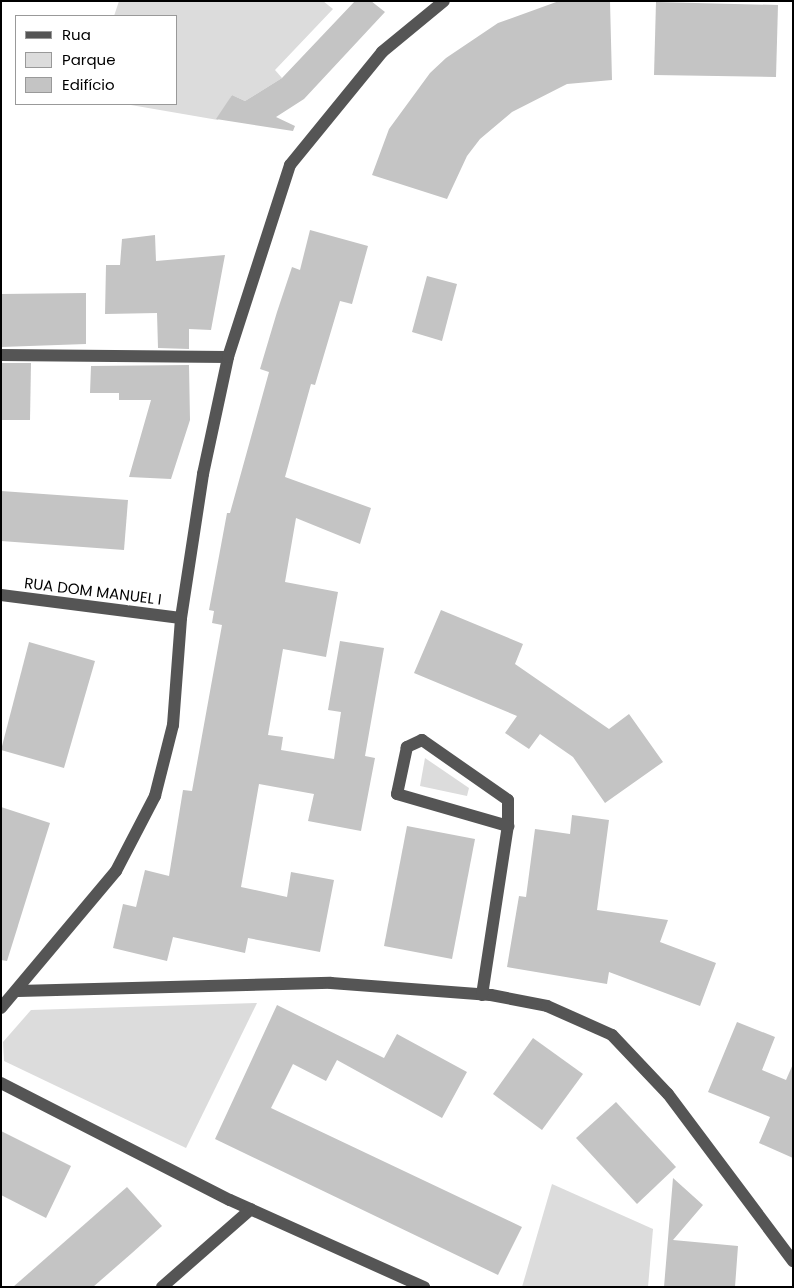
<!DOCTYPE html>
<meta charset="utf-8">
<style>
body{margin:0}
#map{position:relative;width:794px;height:1288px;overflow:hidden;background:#fff;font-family:Poppins,sans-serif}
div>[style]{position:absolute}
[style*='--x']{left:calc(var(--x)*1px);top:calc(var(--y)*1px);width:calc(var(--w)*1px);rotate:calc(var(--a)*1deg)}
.green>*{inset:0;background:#dcdcdc}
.building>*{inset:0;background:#c4c4c4}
.minor>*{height:12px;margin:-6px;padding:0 6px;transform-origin:6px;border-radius:6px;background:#555}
span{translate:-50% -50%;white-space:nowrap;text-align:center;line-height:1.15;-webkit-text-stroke:4.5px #fff;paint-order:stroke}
.street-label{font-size:15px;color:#000}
.frame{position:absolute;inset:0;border:2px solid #000;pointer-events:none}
.legend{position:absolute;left:15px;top:15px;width:162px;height:90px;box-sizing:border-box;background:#fff;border:1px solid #999;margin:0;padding:6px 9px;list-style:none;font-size:15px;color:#000}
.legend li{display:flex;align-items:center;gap:10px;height:25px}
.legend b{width:25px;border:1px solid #999}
</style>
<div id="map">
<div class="green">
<div style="clip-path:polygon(119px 1px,323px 1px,333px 9px,275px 70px,282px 78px,245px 101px,232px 95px,218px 120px,125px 104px,176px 104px,176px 16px,114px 16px)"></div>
<div style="clip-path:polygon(425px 758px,469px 788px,467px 796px,420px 786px)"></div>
<div style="clip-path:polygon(257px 1003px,186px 1148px,4px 1061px,3px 1042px,31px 1010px)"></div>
<div style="clip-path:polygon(552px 1184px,653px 1229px,648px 1287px,522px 1287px)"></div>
</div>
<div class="building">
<div style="clip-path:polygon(355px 1px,371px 1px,385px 12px,304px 99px,276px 117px,295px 126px,293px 131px,216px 119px,232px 95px,245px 101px,282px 78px)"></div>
<div style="clip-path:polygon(559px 1px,610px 1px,612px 80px,567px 84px,512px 112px,480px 139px,467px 156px,447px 199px,372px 175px,389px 129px,430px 73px,446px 58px,498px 23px)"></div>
<div style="clip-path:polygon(656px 2px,778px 5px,776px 77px,654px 75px)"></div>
<div style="clip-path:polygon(310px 230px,368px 246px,352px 304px,340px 301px,315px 385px,311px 384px,285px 477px,371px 508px,360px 544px,296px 518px,285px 582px,338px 592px,326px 657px,283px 649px,268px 735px,283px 737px,281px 750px,334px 759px,341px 712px,328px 710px,340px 641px,384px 648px,365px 756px,375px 758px,361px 831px,308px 821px,314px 794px,259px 784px,241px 887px,287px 897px,291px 872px,334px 880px,320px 952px,248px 938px,245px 953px,173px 937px,167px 961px,113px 948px,123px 904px,136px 907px,145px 870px,169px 876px,183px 790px,192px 791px,222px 625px,212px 623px,214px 611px,209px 610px,227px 513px,230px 513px,269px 372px,260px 369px,277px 312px,292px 267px,300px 270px)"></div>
<div style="clip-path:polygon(155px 235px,156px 261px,225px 255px,211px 330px,189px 329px,189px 349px,158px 348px,157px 313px,105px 314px,106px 265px,120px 265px,122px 239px)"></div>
<div style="clip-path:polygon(427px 276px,457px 284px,442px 341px,412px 332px)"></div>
<div style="clip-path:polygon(86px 293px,86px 344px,1px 347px,1px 294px)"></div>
<div style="clip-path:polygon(1px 363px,31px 363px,30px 420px,1px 420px)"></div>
<div style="clip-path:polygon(189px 365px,190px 420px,171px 479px,129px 477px,151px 400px,119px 400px,119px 393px,90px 393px,91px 366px)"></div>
<div style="clip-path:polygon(1px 491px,128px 500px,124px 550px,1px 541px)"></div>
<div style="clip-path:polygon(441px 610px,523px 644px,515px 664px,609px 729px,629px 714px,663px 762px,605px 803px,573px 757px,540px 734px,529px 749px,505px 733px,517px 716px,414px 673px)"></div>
<div style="clip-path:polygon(29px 642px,95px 661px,64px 768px,1px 750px)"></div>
<div style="clip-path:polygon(1px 807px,50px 823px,7px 961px,1px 960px)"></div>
<div style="clip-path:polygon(572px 815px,609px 820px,597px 910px,668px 920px,660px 942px,716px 963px,700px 1006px,609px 972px,607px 984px,507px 967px,519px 896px,526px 897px,535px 829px,570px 834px)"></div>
<div style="clip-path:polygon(407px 826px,475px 839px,452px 959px,384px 946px)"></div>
<div style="clip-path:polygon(277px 1005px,384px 1058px,397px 1034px,467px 1072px,442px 1118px,337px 1060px,326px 1081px,293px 1064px,271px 1108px,522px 1227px,498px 1275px,215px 1139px)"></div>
<div style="clip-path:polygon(737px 1022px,775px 1037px,762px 1070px,786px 1080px,793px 1064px,793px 1158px,759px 1143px,770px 1117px,708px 1092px)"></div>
<div style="clip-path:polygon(533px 1038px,583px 1074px,542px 1130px,493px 1094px)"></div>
<div style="clip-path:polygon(616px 1102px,676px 1167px,637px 1204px,576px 1138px)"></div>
<div style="clip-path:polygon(1px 1131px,71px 1166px,46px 1218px,1px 1195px)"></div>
<div style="clip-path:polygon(673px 1178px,703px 1205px,673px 1240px,738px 1246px,735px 1287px,664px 1287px)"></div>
<div style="clip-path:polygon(127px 1187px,162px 1226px,132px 1253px,93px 1287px,13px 1287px)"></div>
</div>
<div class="minor">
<div style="--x:1;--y:355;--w:227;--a:0.5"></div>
<div style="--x:1;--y:595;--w:181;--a:7.3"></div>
<div style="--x:18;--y:991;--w:313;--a:-1.5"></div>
<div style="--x:331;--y:983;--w:160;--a:4.3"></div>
<div style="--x:491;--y:995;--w:57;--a:11.1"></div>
<div style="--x:547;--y:1006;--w:71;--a:24"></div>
<div style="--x:612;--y:1035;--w:81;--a:46.5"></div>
<div style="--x:668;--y:1094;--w:209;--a:53.2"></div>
<div style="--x:482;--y:995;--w:171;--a:-81.3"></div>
<div style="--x:508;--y:826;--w:26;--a:-90"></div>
<div style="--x:508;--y:800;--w:105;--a:-145.1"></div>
<div style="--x:422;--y:740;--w:17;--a:155"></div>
<div style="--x:407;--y:747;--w:48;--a:102"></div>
<div style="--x:397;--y:794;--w:116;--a:16.1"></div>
<div style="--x:1;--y:1008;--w:179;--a:-50"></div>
<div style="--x:116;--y:871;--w:85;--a:-62.5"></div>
<div style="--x:155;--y:796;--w:73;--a:-75.8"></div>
<div style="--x:173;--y:725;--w:107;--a:-85.7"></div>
<div style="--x:181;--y:618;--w:146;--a:-81.3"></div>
<div style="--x:203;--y:474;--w:120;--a:-77.9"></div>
<div style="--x:228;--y:357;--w:202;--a:-72.1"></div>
<div style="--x:290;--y:165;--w:146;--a:-50.8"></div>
<div style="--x:382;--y:52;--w:80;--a:-39.4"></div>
<div style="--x:1;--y:1083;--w:257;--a:27.1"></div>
<div style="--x:230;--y:1200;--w:213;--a:24.2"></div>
<div style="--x:162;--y:1287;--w:118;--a:-41.2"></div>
</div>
<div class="street-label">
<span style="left:93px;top:591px;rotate:7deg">RUA DOM MANUEL I</span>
</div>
<div class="frame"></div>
<ul class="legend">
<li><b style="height:6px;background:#555"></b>Rua</li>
<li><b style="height:14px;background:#dcdcdc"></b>Parque</li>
<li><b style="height:14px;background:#c4c4c4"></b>Edifício</li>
</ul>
</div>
